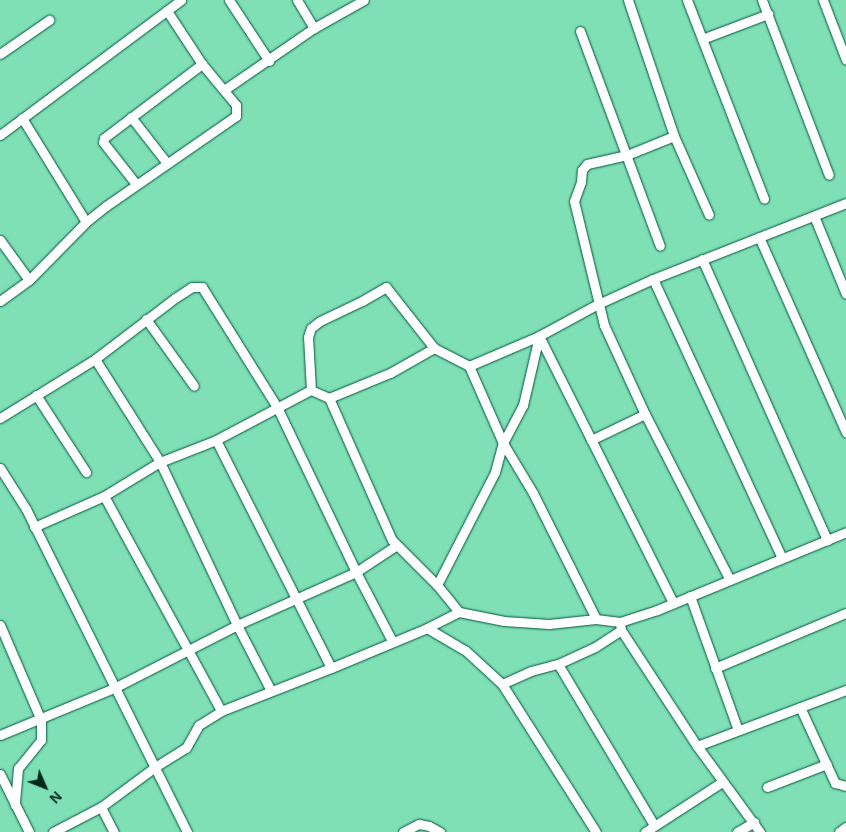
<!DOCTYPE html>
<style>
body{margin:0}
#map{position:relative;width:846px;height:832px;overflow:hidden;background:#7fdfb5;font-family:Helvetica,sans-serif}
div>[style]{position:absolute}
[style*='--x']{left:calc(var(--x)*1px);top:calc(var(--y)*1px);width:calc(var(--w)*1px);rotate:calc(var(--a)*1deg)}
.roads{filter:drop-shadow(0 0 1px #005a3e) drop-shadow(0 0 1px #005a3e)}
.minor>*{height:9px;margin:-4.5px;padding:0 4.5px;transform-origin:4.5px;border-radius:4.5px;background:#fff}
span{translate:-50% -50%;white-space:nowrap;text-align:center;line-height:1.15;-webkit-text-stroke:4.5px #7fdfb5;paint-order:stroke}
.north{position:absolute;left:20px;top:762px;width:50px;height:50px;-webkit-text-stroke:4px #7fdfb5;paint-order:stroke;rotate:134deg;font-size:14px;font-weight:700;line-height:20px;text-align:center;color:#00291a}
.north::after{content:'';display:block;margin:auto;width:18px;height:22px;background:#00291a;clip-path:polygon(50% 0,100% 100%,50% 72%,0 100%)}
</style>
<div id="map">
<div class="roads">
<div class="minor">
<div style="--x:229;--y:0;--w:73;--a:56.7"></div>
<div style="--x:297;--y:0;--w:33;--a:59"></div>
<div style="--x:628;--y:0;--w:144;--a:71.3"></div>
<div style="--x:674;--y:136;--w:86;--a:66.1"></div>
<div style="--x:687;--y:0;--w:213;--a:68.8"></div>
<div style="--x:762;--y:0;--w:187;--a:69.1"></div>
<div style="--x:823;--y:0;--w:64;--a:69"></div>
<div style="--x:580;--y:31;--w:229;--a:69.6"></div>
<div style="--x:702;--y:39;--w:71;--a:-20.7"></div>
<div style="--x:0;--y:54;--w:60;--a:-34.8"></div>
<div style="--x:224;--y:90;--w:109;--a:-34.6"></div>
<div style="--x:314;--y:28;--w:57;--a:-29.2"></div>
<div style="--x:131;--y:117;--w:58;--a:52"></div>
<div style="--x:22;--y:118;--w:122;--a:58.4"></div>
<div style="--x:0;--y:135;--w:226;--a:-36.7"></div>
<div style="--x:674;--y:136;--w:51;--a:158"></div>
<div style="--x:627;--y:155;--w:41;--a:167.3"></div>
<div style="--x:587;--y:164;--w:8;--a:130"></div>
<div style="--x:582;--y:170;--w:12;--a:95"></div>
<div style="--x:581;--y:182;--w:20;--a:110"></div>
<div style="--x:574;--y:201;--w:128;--a:76.4"></div>
<div style="--x:604;--y:325;--w:98;--a:65.3"></div>
<div style="--x:645;--y:414;--w:186;--a:62.9"></div>
<div style="--x:136;--y:184;--w:53;--a:-128.2"></div>
<div style="--x:103;--y:142;--w:4;--a:-76"></div>
<div style="--x:104;--y:138;--w:123;--a:-37.1"></div>
<div style="--x:814;--y:216;--w:84;--a:67.7"></div>
<div style="--x:759;--y:237;--w:214;--a:66"></div>
<div style="--x:0;--y:240;--w:49;--a:54.1"></div>
<div style="--x:702;--y:259;--w:308;--a:66"></div>
<div style="--x:653;--y:279;--w:307;--a:65.2"></div>
<div style="--x:0;--y:301;--w:36;--a:-36"></div>
<div style="--x:29;--y:280;--w:81;--a:-45.5"></div>
<div style="--x:86;--y:222;--w:26;--a:-39"></div>
<div style="--x:106;--y:206;--w:158;--a:-34.7"></div>
<div style="--x:236;--y:116;--w:11;--a:-90"></div>
<div style="--x:236;--y:105;--w:53;--a:-129.7"></div>
<div style="--x:202;--y:64;--w:64;--a:-123.4"></div>
<div style="--x:146;--y:319;--w:82;--a:54.4"></div>
<div style="--x:539;--y:336;--w:299;--a:63.3"></div>
<div style="--x:95;--y:359;--w:101;--a:-37.3"></div>
<div style="--x:175;--y:298;--w:20;--a:-33"></div>
<div style="--x:192;--y:287;--w:10;--a:0"></div>
<div style="--x:202;--y:287;--w:142;--a:58"></div>
<div style="--x:277;--y:407;--w:183;--a:64.4"></div>
<div style="--x:356;--y:572;--w:78;--a:62.4"></div>
<div style="--x:469;--y:366;--w:76;--a:-23.2"></div>
<div style="--x:539;--y:336;--w:67;--a:-28.5"></div>
<div style="--x:598;--y:304;--w:60;--a:-24.4"></div>
<div style="--x:653;--y:279;--w:207;--a:-21.5"></div>
<div style="--x:311;--y:390;--w:53;--a:-93.2"></div>
<div style="--x:308;--y:337;--w:9;--a:-72"></div>
<div style="--x:311;--y:328;--w:11;--a:-38"></div>
<div style="--x:320;--y:321;--w:47;--a:-25.5"></div>
<div style="--x:362;--y:301;--w:28;--a:-30"></div>
<div style="--x:386;--y:287;--w:78;--a:51.8"></div>
<div style="--x:434;--y:348;--w:39;--a:27"></div>
<div style="--x:469;--y:366;--w:84;--a:66.2"></div>
<div style="--x:503;--y:443;--w:58;--a:59"></div>
<div style="--x:533;--y:493;--w:141;--a:63.4"></div>
<div style="--x:36;--y:395;--w:92;--a:57"></div>
<div style="--x:329;--y:398;--w:66;--a:-22.3"></div>
<div style="--x:390;--y:373;--w:51;--a:-29.6"></div>
<div style="--x:0;--y:418;--w:112;--a:-31.8"></div>
<div style="--x:95;--y:359;--w:122;--a:57.7"></div>
<div style="--x:160;--y:462;--w:180;--a:64.7"></div>
<div style="--x:237;--y:625;--w:74;--a:62.7"></div>
<div style="--x:216;--y:440;--w:255;--a:63.2"></div>
<div style="--x:591;--y:440;--w:60;--a:-25.7"></div>
<div style="--x:0;--y:468;--w:49;--a:57.6"></div>
<div style="--x:26;--y:509;--w:361;--a:63.5"></div>
<div style="--x:104;--y:496;--w:245;--a:61.4"></div>
<div style="--x:34;--y:527;--w:77;--a:-23.9"></div>
<div style="--x:104;--y:496;--w:66;--a:-31.3"></div>
<div style="--x:160;--y:462;--w:60;--a:-21.4"></div>
<div style="--x:216;--y:440;--w:107;--a:-27.8"></div>
<div style="--x:311;--y:390;--w:20;--a:24"></div>
<div style="--x:329;--y:398;--w:155;--a:66.1"></div>
<div style="--x:392;--y:540;--w:64;--a:45"></div>
<div style="--x:690;--y:596;--w:142;--a:70.3"></div>
<div style="--x:459;--y:612;--w:35;--a:-129"></div>
<div style="--x:437;--y:585;--w:127;--a:-62.8"></div>
<div style="--x:495;--y:472;--w:30;--a:-75"></div>
<div style="--x:503;--y:443;--w:43;--a:-62.2"></div>
<div style="--x:523;--y:405;--w:71;--a:-76.9"></div>
<div style="--x:620;--y:622;--w:8;--a:83"></div>
<div style="--x:621;--y:630;--w:139;--a:56.8"></div>
<div style="--x:697;--y:746;--w:107;--a:53.8"></div>
<div style="--x:0;--y:625;--w:103;--a:66.7"></div>
<div style="--x:41;--y:720;--w:20;--a:90"></div>
<div style="--x:41;--y:740;--w:36;--a:129"></div>
<div style="--x:18;--y:768;--w:37;--a:95"></div>
<div style="--x:427;--y:628;--w:45;--a:30.5"></div>
<div style="--x:466;--y:651;--w:49;--a:42.5"></div>
<div style="--x:502;--y:684;--w:175;--a:57.6"></div>
<div style="--x:558;--y:664;--w:187;--a:59.2"></div>
<div style="--x:715;--y:668;--w:142;--a:-22.8"></div>
<div style="--x:502;--y:684;--w:32;--a:-24"></div>
<div style="--x:531;--y:671;--w:28;--a:-15"></div>
<div style="--x:558;--y:664;--w:41;--a:-24.7"></div>
<div style="--x:595;--y:647;--w:31;--a:-33"></div>
<div style="--x:800;--y:707;--w:84;--a:65.3"></div>
<div style="--x:835;--y:783;--w:11;--a:15"></div>
<div style="--x:0;--y:735;--w:123;--a:-22.4"></div>
<div style="--x:114;--y:688;--w:138;--a:-27.1"></div>
<div style="--x:237;--y:625;--w:130;--a:-24"></div>
<div style="--x:356;--y:572;--w:49;--a:-33.4"></div>
<div style="--x:697;--y:746;--w:159;--a:-20.6"></div>
<div style="--x:0;--y:774;--w:65;--a:63.4"></div>
<div style="--x:767;--y:787;--w:64;--a:-21"></div>
<div style="--x:101;--y:807;--w:28;--a:63"></div>
<div style="--x:53;--y:832;--w:54;--a:-27.5"></div>
<div style="--x:101;--y:807;--w:67;--a:-36.5"></div>
<div style="--x:155;--y:767;--w:36;--a:-32"></div>
<div style="--x:186;--y:748;--w:26;--a:-61"></div>
<div style="--x:199;--y:725;--w:26;--a:-32"></div>
<div style="--x:221;--y:711;--w:118;--a:-21.4"></div>
<div style="--x:331;--y:668;--w:104;--a:-22.6"></div>
<div style="--x:427;--y:628;--w:36;--a:-27"></div>
<div style="--x:459;--y:612;--w:46;--a:11.3"></div>
<div style="--x:504;--y:621;--w:45;--a:3.8"></div>
<div style="--x:549;--y:624;--w:47;--a:-6.1"></div>
<div style="--x:596;--y:619;--w:24;--a:7"></div>
<div style="--x:620;--y:622;--w:39;--a:-18"></div>
<div style="--x:657;--y:610;--w:204;--a:-22.4"></div>
<div style="--x:403;--y:832;--w:18;--a:-27"></div>
<div style="--x:419;--y:824;--w:10;--a:11"></div>
<div style="--x:429;--y:826;--w:13;--a:29"></div>
<div style="--x:645;--y:832;--w:92;--a:-33"></div>
<div style="--x:737;--y:832;--w:20;--a:-30"></div>
<div style="--x:839;--y:832;--w:9;--a:-36"></div>
</div>
</div>
<div class="north">N</div>
</div>
